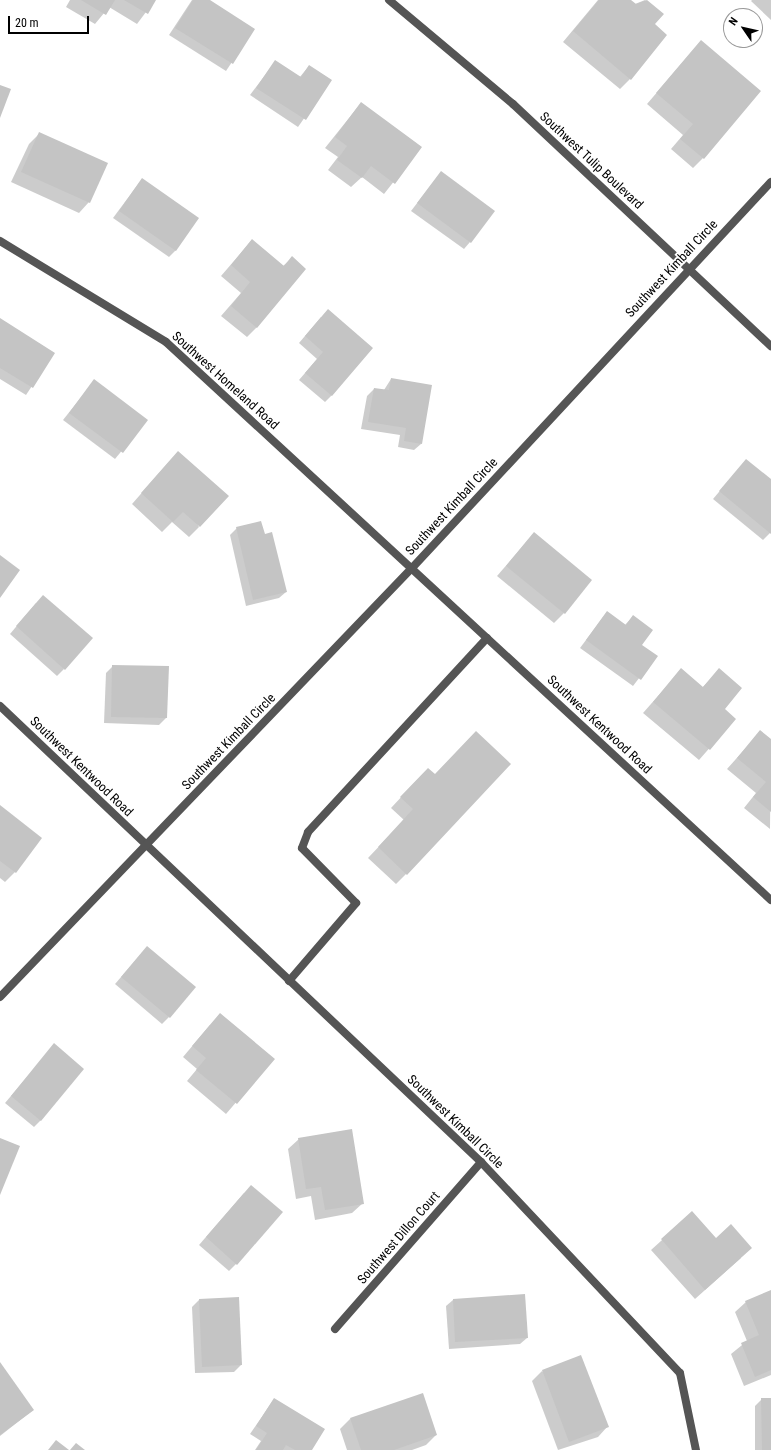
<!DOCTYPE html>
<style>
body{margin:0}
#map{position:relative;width:771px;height:1450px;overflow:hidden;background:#fff;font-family:"Roboto Condensed",sans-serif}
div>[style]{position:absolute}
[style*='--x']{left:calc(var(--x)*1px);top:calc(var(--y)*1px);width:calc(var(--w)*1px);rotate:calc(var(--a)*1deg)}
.shadow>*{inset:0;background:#0003}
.building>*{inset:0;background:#c4c4c4}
.service>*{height:8px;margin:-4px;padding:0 4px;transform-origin:4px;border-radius:4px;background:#555}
.minor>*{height:8px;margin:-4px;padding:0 4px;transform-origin:4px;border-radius:4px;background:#555}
.tertiary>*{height:8px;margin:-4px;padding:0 4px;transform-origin:4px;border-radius:4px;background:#555}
span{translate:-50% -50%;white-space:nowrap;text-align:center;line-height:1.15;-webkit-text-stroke:3.5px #fff;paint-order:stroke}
.street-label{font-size:13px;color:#000}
.north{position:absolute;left:723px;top:8px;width:40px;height:40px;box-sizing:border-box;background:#fff;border:1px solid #999;border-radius:50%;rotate:304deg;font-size:11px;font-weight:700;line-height:16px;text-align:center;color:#000}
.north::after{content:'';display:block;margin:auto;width:14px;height:18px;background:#000;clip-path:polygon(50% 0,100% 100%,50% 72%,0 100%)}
.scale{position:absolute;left:8px;top:16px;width:81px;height:18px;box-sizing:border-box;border:2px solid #000;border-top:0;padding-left:5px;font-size:12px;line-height:14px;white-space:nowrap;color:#000;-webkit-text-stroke:3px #fff;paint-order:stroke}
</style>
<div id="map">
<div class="shadow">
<div style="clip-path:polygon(70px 0,155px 0,137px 24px,109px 7px,95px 24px,66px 7px)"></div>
<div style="clip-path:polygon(192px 0,208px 0,254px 29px,226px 71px,169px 35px)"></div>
<div style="clip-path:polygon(598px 0,630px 0,635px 4px,645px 0,662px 14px,653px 24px,630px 79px,620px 89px,563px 42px)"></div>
<div style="clip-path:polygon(771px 0,771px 20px,751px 1px,752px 0)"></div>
<div style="clip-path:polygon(701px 41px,703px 158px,693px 168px,671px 149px,683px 135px,647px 104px)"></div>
<div style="clip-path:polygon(275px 62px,299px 78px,309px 66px,331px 80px,298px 127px,250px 95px)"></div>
<div style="clip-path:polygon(361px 103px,421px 147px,384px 194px,362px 177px,351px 187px,328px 170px,338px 157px,325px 148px)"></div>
<div style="clip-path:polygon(39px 134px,89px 202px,79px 213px,11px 182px,29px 144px)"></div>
<div style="clip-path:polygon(441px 172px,470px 242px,464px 249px,411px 211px)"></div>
<div style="clip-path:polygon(142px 179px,176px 250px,169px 257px,113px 218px)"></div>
<div style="clip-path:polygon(252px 240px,283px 266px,292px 258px,257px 327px,247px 337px,221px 316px,241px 293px,221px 276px)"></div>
<div style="clip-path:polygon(321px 317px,332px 395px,325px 402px,299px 380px,317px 359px,299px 343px)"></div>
<div style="clip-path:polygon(0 319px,54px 353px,26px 395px,0 379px)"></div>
<div style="clip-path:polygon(391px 379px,421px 444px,414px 450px,398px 447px,400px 435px,361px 429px,367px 396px,374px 389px,384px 390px)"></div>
<div style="clip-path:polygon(94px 381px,147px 420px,115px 459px,63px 420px)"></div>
<div style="clip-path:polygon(746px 460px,771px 481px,771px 532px,763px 540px,713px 499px)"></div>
<div style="clip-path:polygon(168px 463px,199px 527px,189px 537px,172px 522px,162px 532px,132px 504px)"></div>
<div style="clip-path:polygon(237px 528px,286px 592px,279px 598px,246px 606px,230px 535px)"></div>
<div style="clip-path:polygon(534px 533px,564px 613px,554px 623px,497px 576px)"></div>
<div style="clip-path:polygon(36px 603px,64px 669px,57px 676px,10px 634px)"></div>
<div style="clip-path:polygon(607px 612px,625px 625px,633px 616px,641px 645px,656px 656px,633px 686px,580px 648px)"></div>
<div style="clip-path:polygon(113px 666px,168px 667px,166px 718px,159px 725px,104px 723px,106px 673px)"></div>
<div style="clip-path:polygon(681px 670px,702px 688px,719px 670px,723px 709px,735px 719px,699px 760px,643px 713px)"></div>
<div style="clip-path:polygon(760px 732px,771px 741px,770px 829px,744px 808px,756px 793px,727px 769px)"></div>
<div style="clip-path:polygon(418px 779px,406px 874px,396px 884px,368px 858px,404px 820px,391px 808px)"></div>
<div style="clip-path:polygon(0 807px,15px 872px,5px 882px,0 878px)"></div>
<div style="clip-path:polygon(147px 947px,169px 1017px,162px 1024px,115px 984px)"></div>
<div style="clip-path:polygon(210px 1025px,273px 1059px,226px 1114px,187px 1081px,197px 1069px,183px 1057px)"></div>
<div style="clip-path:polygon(54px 1045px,41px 1120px,34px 1127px,5px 1103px)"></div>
<div style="clip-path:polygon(299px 1139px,363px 1203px,352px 1213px,315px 1220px,311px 1196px,296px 1199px,288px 1149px)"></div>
<div style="clip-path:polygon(244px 1193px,236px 1264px,229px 1271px,199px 1245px)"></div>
<div style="clip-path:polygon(692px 1213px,716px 1240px,741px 1258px,695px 1299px,651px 1250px)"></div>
<div style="clip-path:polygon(771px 1291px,771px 1375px,744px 1386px,731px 1354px,747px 1341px,735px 1312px,746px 1302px)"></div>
<div style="clip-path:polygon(199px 1300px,241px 1365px,234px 1372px,195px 1373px,192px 1307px)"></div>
<div style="clip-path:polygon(453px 1300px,527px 1338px,520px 1344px,449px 1349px,446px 1306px)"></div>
<div style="clip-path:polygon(0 1364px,33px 1410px,0 1436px)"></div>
<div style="clip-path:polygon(542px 1371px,608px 1426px,598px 1437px,558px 1450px,532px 1381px)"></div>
<div style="clip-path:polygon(274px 1399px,310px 1450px,255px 1450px,261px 1441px,250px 1434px)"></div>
<div style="clip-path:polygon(762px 1399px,771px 1399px,771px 1450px,755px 1450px,755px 1406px)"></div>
<div style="clip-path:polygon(350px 1419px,436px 1435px,426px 1445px,412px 1450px,347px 1450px,340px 1429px)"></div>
</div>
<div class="building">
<div style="clip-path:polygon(81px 0,115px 0,106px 15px)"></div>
<div style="clip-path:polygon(124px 0,156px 0,148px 14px)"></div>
<div style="clip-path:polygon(193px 0,210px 0,255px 29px,233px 64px,175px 28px)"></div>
<div style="clip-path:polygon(599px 0,631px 0,636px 4px,647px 0,664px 14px,655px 24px,667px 35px,631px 80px,573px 31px)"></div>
<div style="clip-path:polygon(701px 40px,761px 91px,704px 159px,680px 139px,693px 124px,656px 93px)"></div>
<div style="clip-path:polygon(275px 60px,301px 77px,309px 65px,332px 80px,306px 120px,256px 88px)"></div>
<div style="clip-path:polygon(0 85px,11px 89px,0 118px)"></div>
<div style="clip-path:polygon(361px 102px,422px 147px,395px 184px,371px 166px,362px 178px,337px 160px,347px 146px,335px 137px)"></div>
<div style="clip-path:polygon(39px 132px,108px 163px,90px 203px,21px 172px)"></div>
<div style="clip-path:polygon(441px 171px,495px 211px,471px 243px,417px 203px)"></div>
<div style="clip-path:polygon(142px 178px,199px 218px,176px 251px,119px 211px)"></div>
<div style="clip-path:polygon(252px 239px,284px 266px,292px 256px,306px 269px,257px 328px,231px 306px,250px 282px,231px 265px)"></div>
<div style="clip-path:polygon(328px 309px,373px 348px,332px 396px,305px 373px,323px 352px,305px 336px)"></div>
<div style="clip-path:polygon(0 318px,55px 353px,33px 388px,0 368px)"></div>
<div style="clip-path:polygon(391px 378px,432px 385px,422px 444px,404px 441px,406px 428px,368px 422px,374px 388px,389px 390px)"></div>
<div style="clip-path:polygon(94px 379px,148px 420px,123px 453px,69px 413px)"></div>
<div style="clip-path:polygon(178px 451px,229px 496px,200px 527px,183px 512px,173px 522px,141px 493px)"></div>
<div style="clip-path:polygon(746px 459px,771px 479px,771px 534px,719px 491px)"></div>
<div style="clip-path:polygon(261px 521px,265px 534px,272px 532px,287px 592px,253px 600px,236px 527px)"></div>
<div style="clip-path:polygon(534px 532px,592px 580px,565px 614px,506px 566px)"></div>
<div style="clip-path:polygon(0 555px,20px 570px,0 598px)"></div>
<div style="clip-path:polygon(43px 595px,93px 638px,65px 670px,16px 626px)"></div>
<div style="clip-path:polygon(607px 611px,626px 625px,633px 615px,653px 630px,642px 645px,658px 656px,641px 680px,586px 640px)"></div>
<div style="clip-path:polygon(112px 665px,169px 666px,167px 718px,111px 717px)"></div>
<div style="clip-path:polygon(681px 668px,703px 687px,719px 668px,742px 688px,725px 709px,736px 719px,710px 750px,653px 702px)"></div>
<div style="clip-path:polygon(760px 730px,771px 739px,771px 812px,753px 797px,766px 782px,737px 758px)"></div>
<div style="clip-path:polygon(476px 731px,511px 764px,407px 875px,378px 847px,413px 809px,400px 797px,428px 768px,435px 774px)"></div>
<div style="clip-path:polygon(0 805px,42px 838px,16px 873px,0 861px)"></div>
<div style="clip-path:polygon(147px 946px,196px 987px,170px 1018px,121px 977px)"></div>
<div style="clip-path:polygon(220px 1013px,275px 1059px,237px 1104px,196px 1070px,206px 1058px,192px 1046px)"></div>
<div style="clip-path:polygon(54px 1043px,84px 1069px,41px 1121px,11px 1096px)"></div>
<div style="clip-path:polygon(352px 1129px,364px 1204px,325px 1210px,321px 1187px,306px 1189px,298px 1138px)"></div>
<div style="clip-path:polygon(0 1138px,20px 1146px,0 1195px)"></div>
<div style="clip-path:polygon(251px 1185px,283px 1212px,237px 1265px,206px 1237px)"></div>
<div style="clip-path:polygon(692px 1211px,716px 1238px,731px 1224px,752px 1248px,705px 1290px,661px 1239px)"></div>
<div style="clip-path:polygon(771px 1290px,771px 1370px,755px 1377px,741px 1343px,759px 1335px,745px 1301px)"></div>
<div style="clip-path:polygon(525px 1294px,528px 1338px,455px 1342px,453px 1299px)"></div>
<div style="clip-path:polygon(239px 1297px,242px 1365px,202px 1367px,199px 1299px)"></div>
<div style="clip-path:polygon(581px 1355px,609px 1427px,569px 1442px,542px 1370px)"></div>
<div style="clip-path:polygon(0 1362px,34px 1410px,0 1435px)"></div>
<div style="clip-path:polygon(423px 1393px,437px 1435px,394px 1450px,361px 1450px,350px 1418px)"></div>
<div style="clip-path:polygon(274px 1398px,325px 1429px,312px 1450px,295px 1450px,286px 1445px,283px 1450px,256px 1450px,267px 1433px,256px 1426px)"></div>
<div style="clip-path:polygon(761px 1398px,771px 1398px,771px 1450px,762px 1450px)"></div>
<div style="clip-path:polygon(56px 1440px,69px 1450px,48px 1450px)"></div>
<div style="clip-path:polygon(76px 1443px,85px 1450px,70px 1450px)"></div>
</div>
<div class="service">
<div style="--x:289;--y:981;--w:103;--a:-49.3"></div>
<div style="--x:356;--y:903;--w:77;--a:-134.5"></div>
<div style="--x:302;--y:848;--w:17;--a:-69"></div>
<div style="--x:308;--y:832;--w:264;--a:-47.3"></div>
</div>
<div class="minor">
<div style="--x:0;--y:241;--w:194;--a:31.3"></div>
<div style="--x:166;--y:342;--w:823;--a:42.69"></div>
<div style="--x:0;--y:706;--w:663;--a:43.47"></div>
<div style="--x:481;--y:1162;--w:290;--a:46.7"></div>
<div style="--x:680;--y:1373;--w:79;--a:78.3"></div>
<div style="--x:0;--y:997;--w:595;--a:-46.16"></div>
<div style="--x:412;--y:568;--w:527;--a:-47.08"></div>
<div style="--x:335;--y:1329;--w:222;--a:-48.8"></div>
</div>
<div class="tertiary">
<div style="--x:389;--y:0;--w:162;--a:40"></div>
<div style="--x:513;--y:104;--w:354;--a:43.2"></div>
</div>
<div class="street-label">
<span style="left:591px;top:161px;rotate:43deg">Southwest Tulip Boulevard</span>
<span style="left:672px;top:269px;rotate:-47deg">Southwest Kimball Circle</span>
<span style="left:225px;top:381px;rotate:42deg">Southwest Homeland Road</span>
<span style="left:452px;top:507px;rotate:-47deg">Southwest Kimball Circle</span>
<span style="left:599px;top:725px;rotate:43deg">Southwest Kentwood Road</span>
<span style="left:229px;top:742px;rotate:-46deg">Southwest Kimball Circle</span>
<span style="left:81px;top:767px;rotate:44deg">Southwest Kentwood Road</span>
<span style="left:455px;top:1122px;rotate:44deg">Southwest Kimball Circle</span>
<span style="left:399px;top:1238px;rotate:-49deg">Southwest Dillon Court</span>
</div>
<div class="north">N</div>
<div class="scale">20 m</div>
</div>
